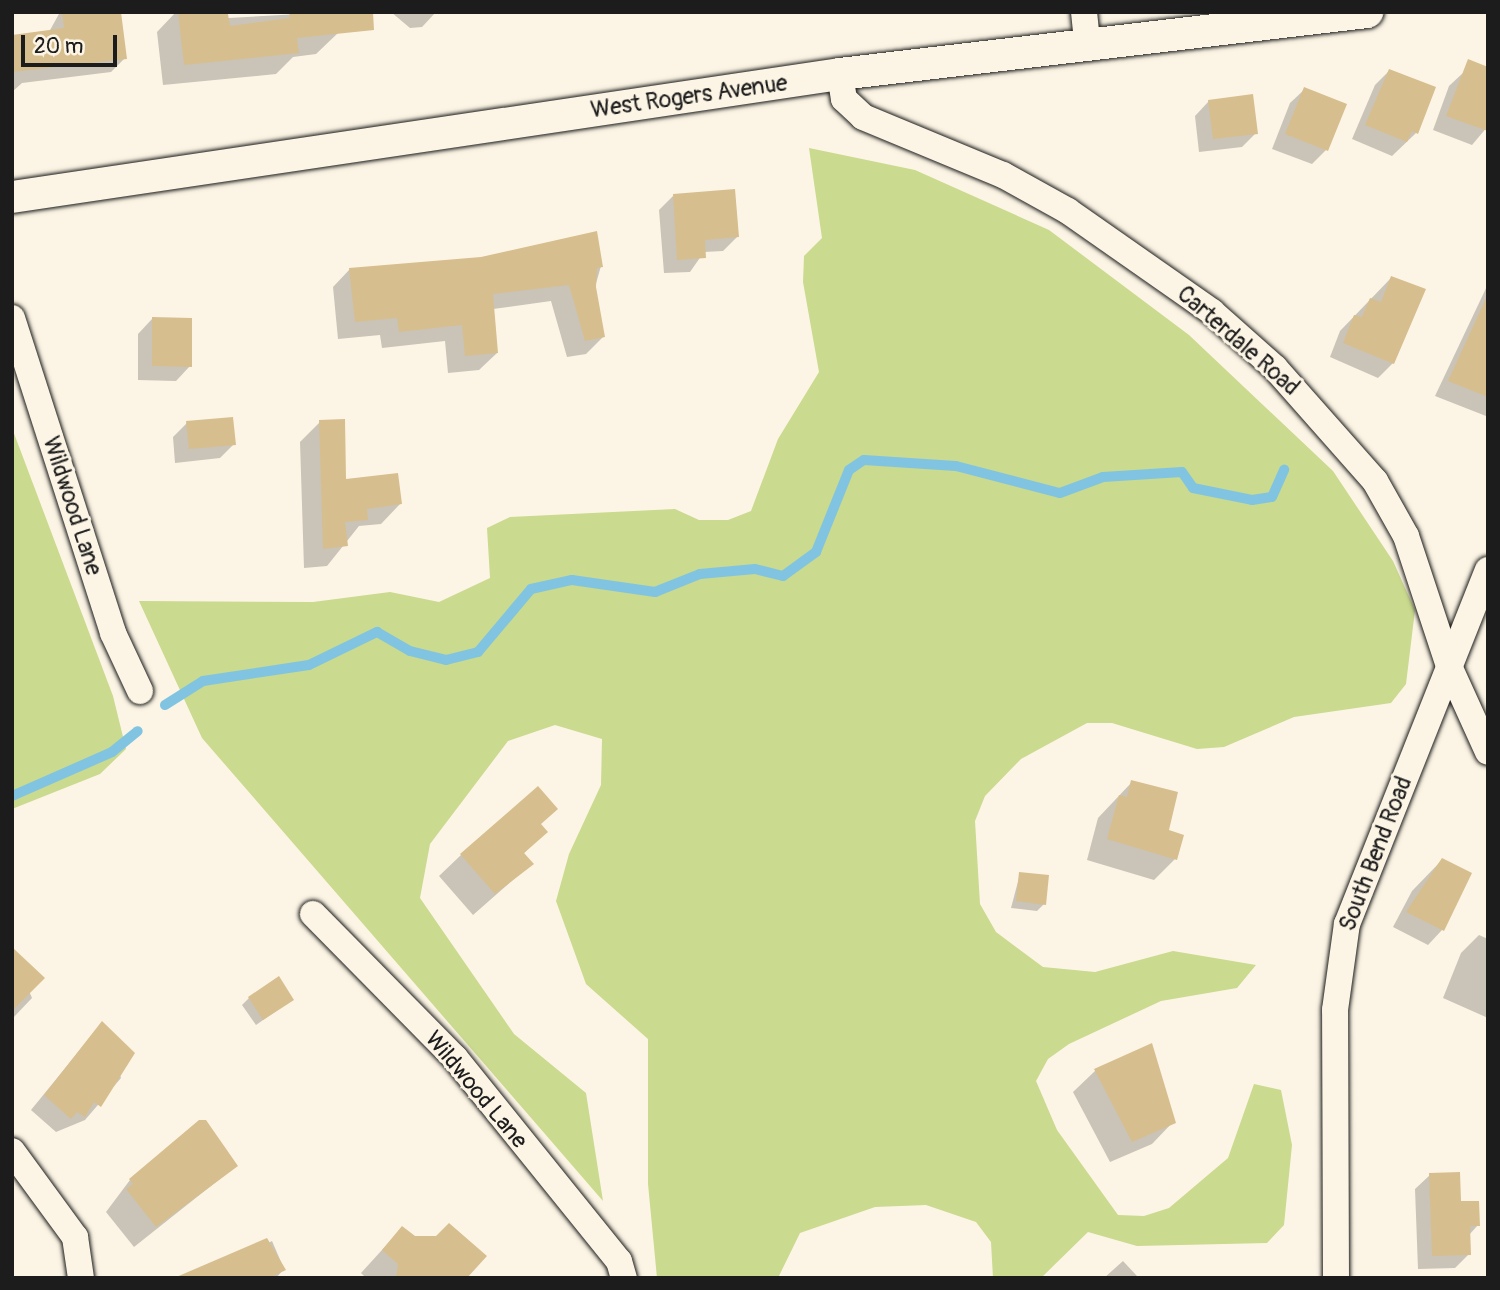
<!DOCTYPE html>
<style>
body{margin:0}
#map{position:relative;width:1500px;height:1290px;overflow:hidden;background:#fcf5e5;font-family:Pangolin,sans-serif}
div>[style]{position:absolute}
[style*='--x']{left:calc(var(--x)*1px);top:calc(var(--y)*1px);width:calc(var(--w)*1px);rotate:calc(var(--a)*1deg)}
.green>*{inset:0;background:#cada8e}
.shadow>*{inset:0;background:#0003}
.stream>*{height:10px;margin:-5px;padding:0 5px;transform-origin:5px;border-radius:5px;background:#81c4e2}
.building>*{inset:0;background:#d7be8e}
.roads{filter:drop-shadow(0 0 2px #1c1c1c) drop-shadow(0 0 2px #1c1c1c)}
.minor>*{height:26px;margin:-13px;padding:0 13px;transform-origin:13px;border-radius:13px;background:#fcf5e5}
.tertiary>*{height:32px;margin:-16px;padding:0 16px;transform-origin:16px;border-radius:16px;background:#fcf5e5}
span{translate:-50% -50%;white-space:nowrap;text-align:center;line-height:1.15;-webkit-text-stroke:6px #fcf5e5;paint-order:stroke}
.street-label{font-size:23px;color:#1c1c1c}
.frame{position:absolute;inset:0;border:14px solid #1c1c1c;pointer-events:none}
.scale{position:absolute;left:21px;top:35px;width:96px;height:32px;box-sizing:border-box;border:4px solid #1c1c1c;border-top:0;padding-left:9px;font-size:21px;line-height:24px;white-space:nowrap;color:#1c1c1c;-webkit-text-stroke:5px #fcf5e5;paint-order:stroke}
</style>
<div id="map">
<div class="green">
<div style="clip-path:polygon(809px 148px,915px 170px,1049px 230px,1189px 335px,1333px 471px,1393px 561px,1415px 610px,1406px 684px,1391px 703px,1294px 717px,1224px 747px,1197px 749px,1112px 723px,1087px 723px,1021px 759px,985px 796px,975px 821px,980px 904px,996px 932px,1043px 967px,1095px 972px,1173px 951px,1256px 965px,1237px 988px,1161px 1001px,1069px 1044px,1048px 1059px,1036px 1081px,1057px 1130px,1118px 1215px,1144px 1216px,1169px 1208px,1228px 1158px,1254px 1084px,1281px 1090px,1292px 1145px,1284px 1225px,1267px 1243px,1137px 1246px,1088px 1232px,1041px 1278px,993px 1278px,991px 1242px,976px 1222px,926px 1205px,875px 1207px,800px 1233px,778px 1278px,657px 1278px,648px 1184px,648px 1039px,586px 984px,556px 901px,569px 854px,601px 785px,602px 739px,555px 725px,508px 741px,430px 844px,420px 898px,514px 1034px,586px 1093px,603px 1201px,202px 738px,139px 601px,313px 602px,390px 592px,439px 602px,490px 578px,487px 528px,510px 517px,675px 509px,699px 520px,728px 520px,751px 511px,778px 439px,819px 372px,803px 282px,804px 256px,822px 238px)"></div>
<div style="clip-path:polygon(12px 428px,113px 696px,126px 749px,100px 774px,12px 809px)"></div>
</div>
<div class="shadow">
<div style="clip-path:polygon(60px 12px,119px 12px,125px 58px,111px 72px,22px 83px,12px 92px,12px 37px,49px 32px)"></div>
<div style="clip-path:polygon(176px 12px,210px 12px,210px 19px,336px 12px,338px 33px,316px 54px,293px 57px,276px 74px,163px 85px,157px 32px)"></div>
<div style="clip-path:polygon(391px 12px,436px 12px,422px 27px,410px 28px)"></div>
<div style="clip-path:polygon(1389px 71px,1416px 133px,1392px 156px,1352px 139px,1375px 85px)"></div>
<div style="clip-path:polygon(1464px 72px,1488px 126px,1472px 145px,1433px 130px,1449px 86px)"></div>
<div style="clip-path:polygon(1305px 89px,1326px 150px,1312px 164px,1272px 149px,1290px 103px)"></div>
<div style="clip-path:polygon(1209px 101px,1256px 133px,1242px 147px,1199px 152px,1195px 116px)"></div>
<div style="clip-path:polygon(673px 196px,737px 237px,723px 251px,704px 252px,690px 272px,664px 273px,659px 210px)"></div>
<div style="clip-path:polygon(601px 266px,595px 287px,604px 336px,586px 354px,567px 357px,551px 301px,493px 309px,497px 353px,479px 370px,448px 373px,445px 341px,382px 348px,380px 335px,338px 339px,333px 287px,350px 269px)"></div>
<div style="clip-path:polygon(1391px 278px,1393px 363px,1378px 378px,1330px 357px,1340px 331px)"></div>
<div style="clip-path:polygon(1488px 284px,1488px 415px,1486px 416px,1435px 396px)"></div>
<div style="clip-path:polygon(152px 319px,190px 366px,176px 381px,138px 380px,138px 334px)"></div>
<div style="clip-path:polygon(320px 422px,344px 481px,400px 504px,381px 524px,359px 526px,327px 566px,304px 568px,300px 442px)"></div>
<div style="clip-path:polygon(187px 423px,234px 444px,220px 458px,175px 463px,173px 437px)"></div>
<div style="clip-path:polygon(1132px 782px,1175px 859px,1154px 880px,1087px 860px,1098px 818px)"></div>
<div style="clip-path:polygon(540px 825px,546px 832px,523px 854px,531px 864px,473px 915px,439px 876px,461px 855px)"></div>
<div style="clip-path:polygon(1442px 860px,1469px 874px,1442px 930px,1428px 945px,1393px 927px,1412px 891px)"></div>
<div style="clip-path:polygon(1020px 874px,1044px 904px,1037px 911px,1011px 908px)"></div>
<div style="clip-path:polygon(1479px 935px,1488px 939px,1488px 1018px,1443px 998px,1461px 953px)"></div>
<div style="clip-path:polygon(12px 950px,32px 998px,12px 1019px)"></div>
<div style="clip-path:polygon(249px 998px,292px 1000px,256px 1025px,242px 1005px)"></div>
<div style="clip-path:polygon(102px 1023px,121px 1078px,85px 1120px,56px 1132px,31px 1110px)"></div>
<div style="clip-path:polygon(1151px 1045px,1173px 1122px,1152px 1144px,1110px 1162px,1073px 1092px,1095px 1071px)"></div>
<div style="clip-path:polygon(236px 1166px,134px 1247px,106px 1212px,130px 1180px)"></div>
<div style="clip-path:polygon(1430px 1175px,1478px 1225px,1469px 1235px,1469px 1254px,1455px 1268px,1418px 1269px,1415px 1189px)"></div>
<div style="clip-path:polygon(402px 1228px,465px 1278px,366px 1278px,361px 1273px)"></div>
<div style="clip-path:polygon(272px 1241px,284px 1269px,276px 1278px,198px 1278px)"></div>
<div style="clip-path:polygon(1123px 1261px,1137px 1276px,1146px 1278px,1104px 1278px)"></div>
</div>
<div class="stream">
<div style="--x:165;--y:705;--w:45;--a:-32.3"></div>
<div style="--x:203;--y:681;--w:107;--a:-8.6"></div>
<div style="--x:309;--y:665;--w:76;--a:-25.9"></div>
<div style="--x:377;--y:632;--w:38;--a:30"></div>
<div style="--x:410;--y:651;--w:37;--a:14"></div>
<div style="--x:446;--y:660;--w:33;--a:-14"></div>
<div style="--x:478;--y:652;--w:82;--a:-49.9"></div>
<div style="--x:531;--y:589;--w:42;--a:-12.4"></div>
<div style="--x:572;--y:580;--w:84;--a:8.2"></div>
<div style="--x:655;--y:592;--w:48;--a:-21.8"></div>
<div style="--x:700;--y:574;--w:55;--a:-5.2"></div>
<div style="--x:755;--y:569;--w:29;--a:14"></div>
<div style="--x:783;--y:576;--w:41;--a:-36"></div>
<div style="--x:816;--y:552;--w:88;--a:-68.1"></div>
<div style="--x:849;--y:470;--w:18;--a:-34"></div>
<div style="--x:864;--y:460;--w:92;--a:3.7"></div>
<div style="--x:956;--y:466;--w:107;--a:14.6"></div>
<div style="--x:1060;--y:493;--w:46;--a:-20.4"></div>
<div style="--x:1103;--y:477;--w:79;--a:-3.6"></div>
<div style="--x:1182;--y:472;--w:19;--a:55"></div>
<div style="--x:1193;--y:488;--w:60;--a:11.5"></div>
<div style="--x:1252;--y:500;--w:20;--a:-9"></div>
<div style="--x:1272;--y:497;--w:30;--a:-66"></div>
<div style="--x:12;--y:796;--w:109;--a:-23.7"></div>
<div style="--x:112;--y:752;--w:33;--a:-39"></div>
</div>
<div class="building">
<div style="clip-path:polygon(62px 12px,121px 12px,127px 59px,12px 72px,12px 35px,64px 28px)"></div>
<div style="clip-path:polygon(178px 12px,228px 14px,230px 26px,290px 18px,289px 12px,373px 12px,374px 30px,297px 38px,299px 53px,184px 65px)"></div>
<div style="clip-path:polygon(1468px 59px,1488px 67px,1488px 131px,1446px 116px)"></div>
<div style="clip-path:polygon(1389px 69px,1436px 87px,1418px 134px,1412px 131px,1407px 142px,1365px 125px)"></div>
<div style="clip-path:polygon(1304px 87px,1347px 104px,1328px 151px,1285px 134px)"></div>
<div style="clip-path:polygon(1253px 94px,1258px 134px,1213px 139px,1208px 100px)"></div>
<div style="clip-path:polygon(735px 189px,739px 237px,705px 240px,706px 258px,677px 260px,673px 194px)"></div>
<div style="clip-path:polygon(597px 231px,603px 267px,597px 268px,596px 287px,605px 337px,585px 341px,569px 285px,493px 294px,498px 353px,465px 356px,462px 325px,399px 332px,397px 318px,355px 322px,349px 268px,481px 257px)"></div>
<div style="clip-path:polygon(1391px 276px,1426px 289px,1394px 364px,1343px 343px,1354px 315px,1362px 317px,1370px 298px,1381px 302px)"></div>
<div style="clip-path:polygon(1488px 294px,1488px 397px,1448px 381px)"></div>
<div style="clip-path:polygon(152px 317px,192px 318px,192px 367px,152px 366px)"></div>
<div style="clip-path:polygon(233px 417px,236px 445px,189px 449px,186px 421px)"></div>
<div style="clip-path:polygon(345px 419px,346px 479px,398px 473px,402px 504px,367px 509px,368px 520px,345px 522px,348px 546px,323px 549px,319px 420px)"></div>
<div style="clip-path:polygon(1131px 780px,1178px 792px,1169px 830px,1184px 835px,1177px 860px,1107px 839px,1119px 795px,1127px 797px)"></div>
<div style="clip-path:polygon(538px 786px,558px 809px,541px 824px,548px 832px,524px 853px,534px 864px,495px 894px,460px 854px)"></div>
<div style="clip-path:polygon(1442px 858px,1472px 873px,1444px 931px,1406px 912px)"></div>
<div style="clip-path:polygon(1019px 872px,1049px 875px,1046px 905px,1016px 901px)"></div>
<div style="clip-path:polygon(12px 947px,45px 978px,12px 1011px)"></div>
<div style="clip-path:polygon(279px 976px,294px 1000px,263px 1020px,248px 997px)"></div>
<div style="clip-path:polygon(102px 1021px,135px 1053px,101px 1107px,94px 1102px,85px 1117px,77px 1112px,71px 1119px,44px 1095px)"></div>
<div style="clip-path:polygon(1152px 1043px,1176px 1123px,1132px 1142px,1094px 1069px)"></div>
<div style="clip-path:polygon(199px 1120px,206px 1120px,238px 1166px,156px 1227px,126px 1189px,133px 1184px,129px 1179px)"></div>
<div style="clip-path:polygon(1460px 1172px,1461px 1201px,1479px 1201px,1480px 1226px,1470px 1226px,1471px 1255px,1432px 1256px,1429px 1173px)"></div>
<div style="clip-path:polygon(449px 1223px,487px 1256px,467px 1278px,396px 1278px,398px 1264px,382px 1250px,402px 1226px,415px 1236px,436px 1236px)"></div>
<div style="clip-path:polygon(267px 1238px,286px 1270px,269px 1278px,174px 1278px)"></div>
</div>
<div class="roads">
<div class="minor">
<div style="--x:1084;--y:12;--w:31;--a:84"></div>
<div style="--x:840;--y:74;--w:25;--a:81"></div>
<div style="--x:844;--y:99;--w:26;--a:43"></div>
<div style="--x:863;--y:117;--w:152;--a:22.5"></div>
<div style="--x:1003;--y:175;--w:74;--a:29"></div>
<div style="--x:1068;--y:211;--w:176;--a:35"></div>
<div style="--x:1212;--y:312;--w:84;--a:41.6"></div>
<div style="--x:1275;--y:368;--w:151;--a:48.5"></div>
<div style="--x:1375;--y:481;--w:63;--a:60.6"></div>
<div style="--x:1406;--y:536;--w:137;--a:71.7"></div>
<div style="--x:1449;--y:666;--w:94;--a:65.6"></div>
<div style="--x:12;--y:318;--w:331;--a:72.2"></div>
<div style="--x:113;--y:633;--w:64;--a:65"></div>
<div style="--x:313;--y:914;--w:202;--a:45.4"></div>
<div style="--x:455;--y:1058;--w:261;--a:51.1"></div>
<div style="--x:619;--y:1261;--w:18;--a:74"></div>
<div style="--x:12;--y:1151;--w:107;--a:53.8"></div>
<div style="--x:75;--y:1237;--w:41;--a:81.7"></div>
<div style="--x:1336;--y:1278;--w:268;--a:-90.2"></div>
<div style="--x:1335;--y:1010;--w:87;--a:-82.1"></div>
<div style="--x:1347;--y:924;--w:381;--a:-68.3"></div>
</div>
<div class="tertiary">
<div style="--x:12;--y:197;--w:837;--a:-8.45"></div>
<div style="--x:840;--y:74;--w:531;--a:-6.71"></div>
</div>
</div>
<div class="street-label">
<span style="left:689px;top:97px;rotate:-8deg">West Rogers Avenue</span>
<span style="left:1238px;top:341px;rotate:41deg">Carterdale Road</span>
<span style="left:72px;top:506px;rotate:72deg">Wildwood Lane</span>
<span style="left:1376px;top:854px;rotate:-69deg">South Bend Road</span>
<span style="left:476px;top:1090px;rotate:50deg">Wildwood Lane</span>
</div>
<div class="frame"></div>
<div class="scale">20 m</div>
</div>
